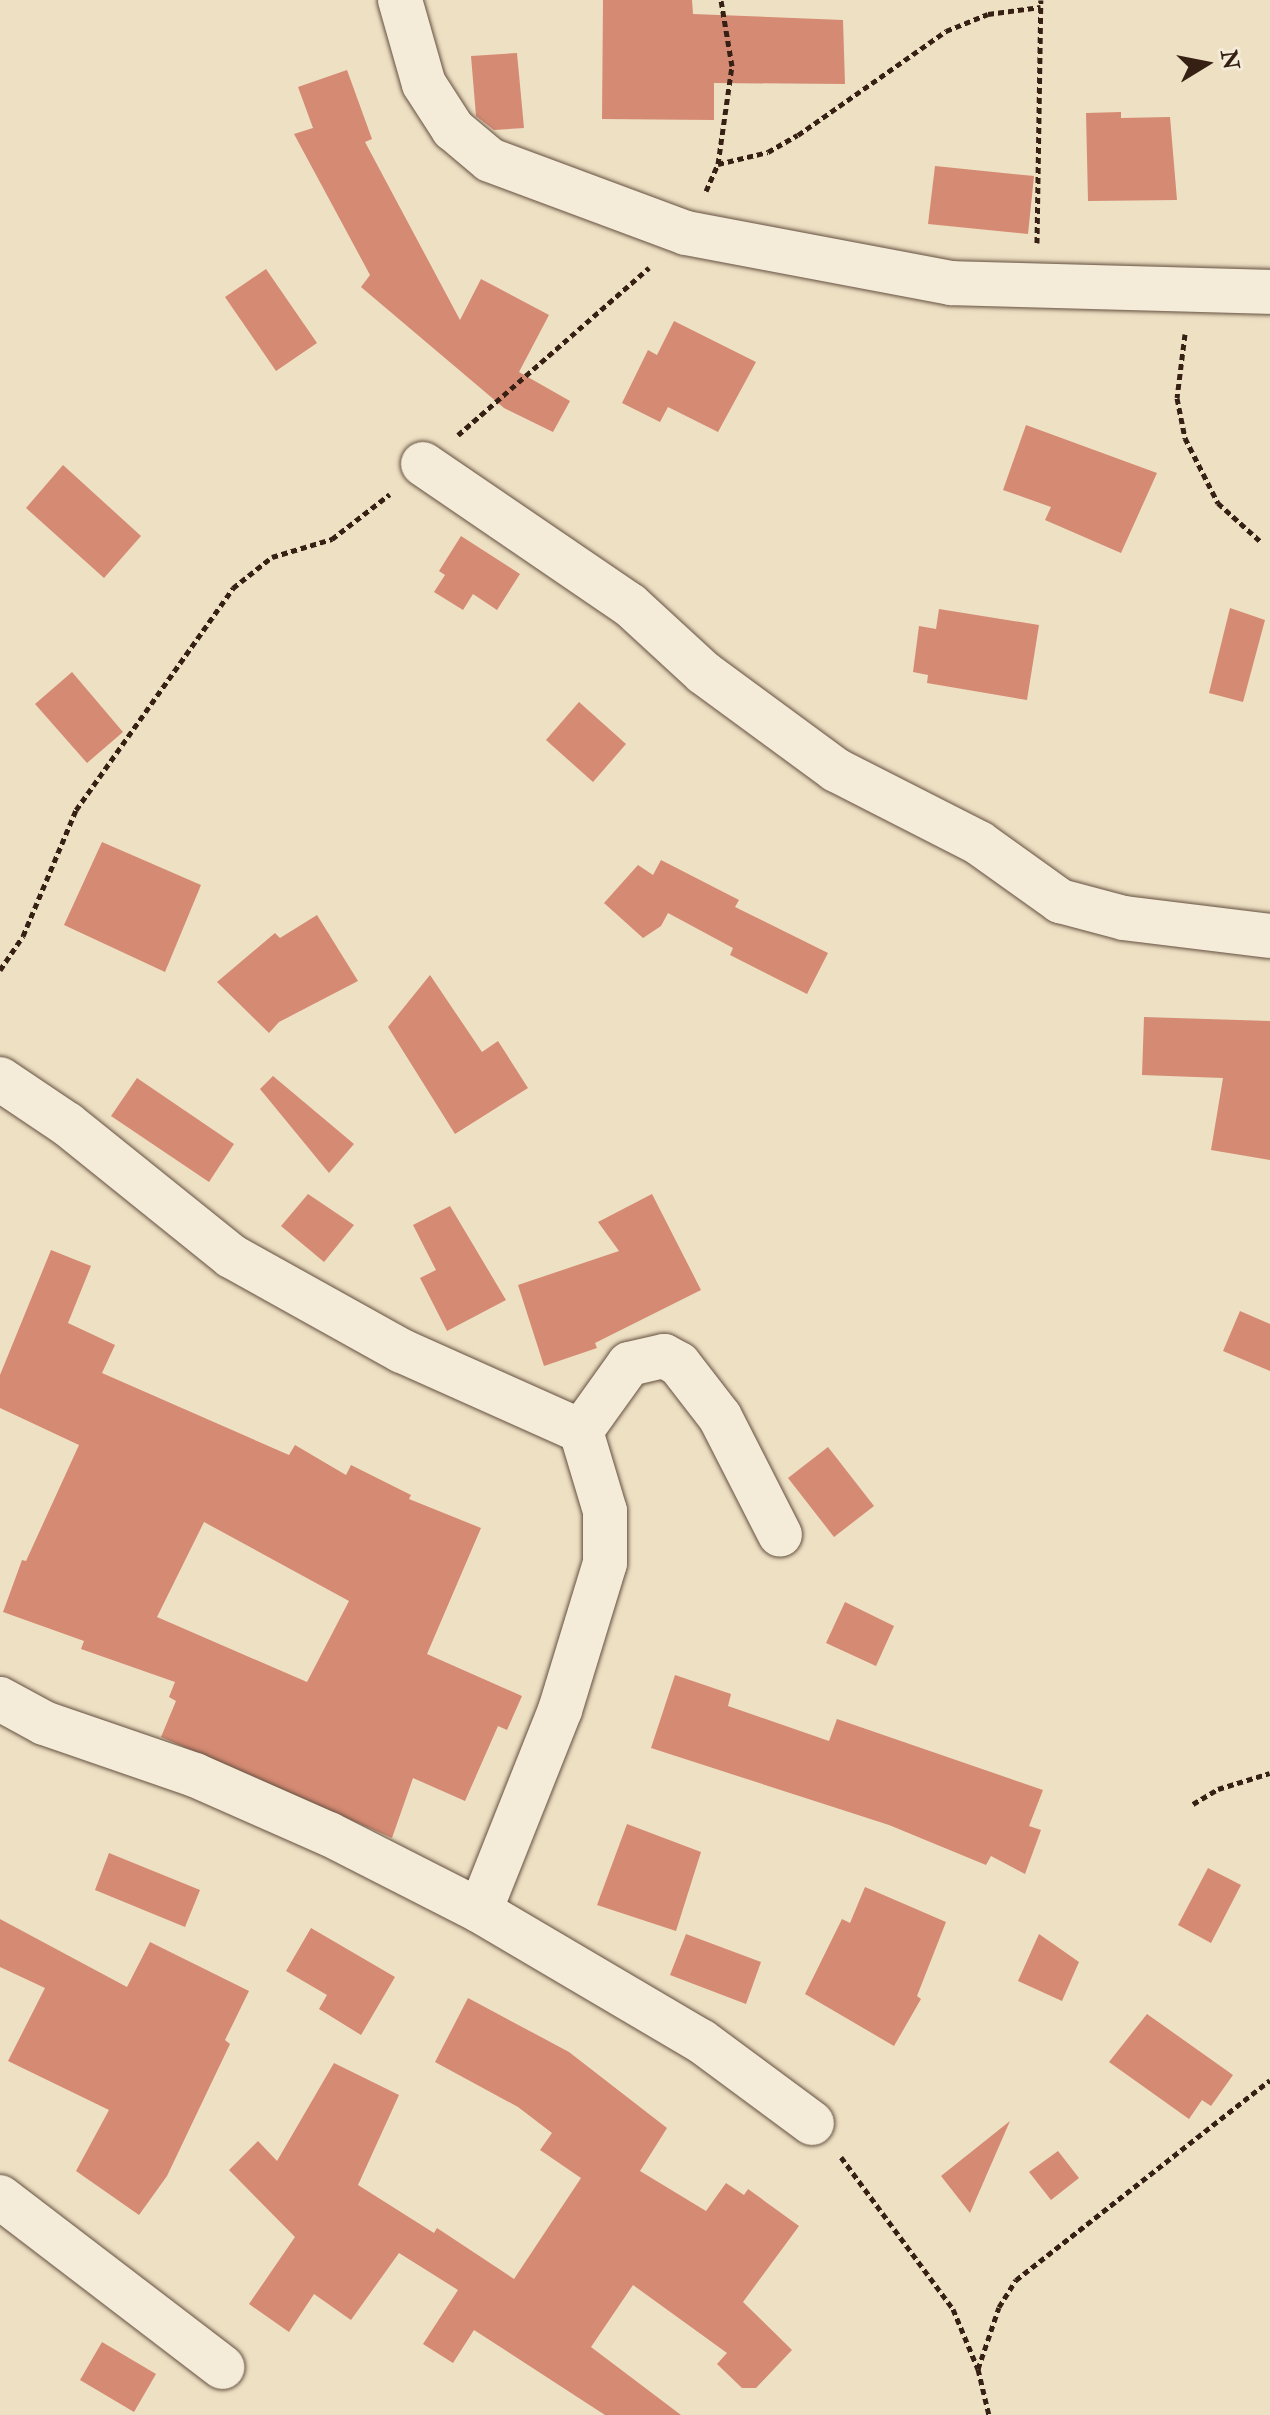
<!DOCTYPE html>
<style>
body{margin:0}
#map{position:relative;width:1270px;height:2415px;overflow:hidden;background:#eee0c3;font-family:"IM FELL Double Pica",serif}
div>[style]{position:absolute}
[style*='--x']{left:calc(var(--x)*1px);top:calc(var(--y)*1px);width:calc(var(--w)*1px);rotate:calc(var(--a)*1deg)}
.building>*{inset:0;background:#d58a73}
.path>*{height:5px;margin-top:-2.5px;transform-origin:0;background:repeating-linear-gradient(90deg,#362014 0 6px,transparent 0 10px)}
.roads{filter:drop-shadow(0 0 2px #645040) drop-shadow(0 0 2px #645040)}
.minor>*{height:44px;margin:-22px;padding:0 22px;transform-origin:22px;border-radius:22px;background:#f4ebd8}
span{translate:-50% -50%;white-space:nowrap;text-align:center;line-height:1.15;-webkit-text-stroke:8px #f4ebd8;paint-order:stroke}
.north{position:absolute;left:1166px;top:24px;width:80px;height:80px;-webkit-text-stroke:6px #f4ebd8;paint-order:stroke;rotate:80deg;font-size:22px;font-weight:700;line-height:32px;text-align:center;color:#362014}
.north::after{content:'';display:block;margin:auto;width:28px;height:36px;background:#362014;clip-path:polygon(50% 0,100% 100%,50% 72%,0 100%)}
</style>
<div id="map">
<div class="building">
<div style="clip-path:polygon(603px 0,692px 0,693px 14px,843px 20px,845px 84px,714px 83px,714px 120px,602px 119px)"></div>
<div style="clip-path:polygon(517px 53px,524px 128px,494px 130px,476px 116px,471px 56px)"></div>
<div style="clip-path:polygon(347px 70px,372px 139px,365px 142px,460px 320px,481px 279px,549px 315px,519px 372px,570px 401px,553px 432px,504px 408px,361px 287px,370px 275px,294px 134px,313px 128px,298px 87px)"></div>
<div style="clip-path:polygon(1121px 112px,1121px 118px,1170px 117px,1177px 200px,1088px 201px,1086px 113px)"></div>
<div style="clip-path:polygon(935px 166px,1034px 176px,1028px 234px,928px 224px)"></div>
<div style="clip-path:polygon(266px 269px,317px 343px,276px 371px,225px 297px)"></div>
<div style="clip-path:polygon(674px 321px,756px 362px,718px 432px,668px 407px,660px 422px,622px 403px,648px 350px,657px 355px)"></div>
<div style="clip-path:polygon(1026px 425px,1157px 473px,1121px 553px,1045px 520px,1051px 507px,1003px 490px)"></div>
<div style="clip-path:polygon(63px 465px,141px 536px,104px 578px,26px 508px)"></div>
<div style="clip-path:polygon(461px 536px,520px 574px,497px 610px,473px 594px,463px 610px,434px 592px,445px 575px,439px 571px)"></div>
<div style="clip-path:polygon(1230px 608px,1265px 620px,1243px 702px,1209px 693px)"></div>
<div style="clip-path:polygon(939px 609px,1039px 625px,1027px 700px,927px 683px,928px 675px,913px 672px,919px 626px,936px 629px)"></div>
<div style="clip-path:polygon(72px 672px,123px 732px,87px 763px,35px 704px)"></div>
<div style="clip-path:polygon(579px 702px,626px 744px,593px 782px,546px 740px)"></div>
<div style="clip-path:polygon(102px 842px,201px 885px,165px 972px,64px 925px)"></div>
<div style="clip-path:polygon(661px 860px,739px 900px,735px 907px,828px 953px,807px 994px,730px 955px,733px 948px,668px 913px,661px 926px,643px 938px,604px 903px,638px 865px,653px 875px)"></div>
<div style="clip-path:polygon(317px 915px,358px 981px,279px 1022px,269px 1033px,217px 982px,275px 933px,280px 938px)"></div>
<div style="clip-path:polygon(430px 975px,482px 1052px,498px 1041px,528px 1088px,455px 1134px,388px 1027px)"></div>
<div style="clip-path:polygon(1144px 1017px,1270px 1021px,1270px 1160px,1211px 1150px,1223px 1078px,1142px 1075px)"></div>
<div style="clip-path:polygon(273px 1076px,354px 1144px,329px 1173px,260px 1089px)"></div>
<div style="clip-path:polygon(137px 1078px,234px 1144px,209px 1182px,111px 1116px)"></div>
<div style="clip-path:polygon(308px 1194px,354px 1225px,324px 1262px,281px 1226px)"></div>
<div style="clip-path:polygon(652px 1194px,701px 1290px,595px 1343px,597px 1348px,544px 1366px,518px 1285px,619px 1251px,598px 1222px)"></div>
<div style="clip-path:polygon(450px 1206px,506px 1300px,447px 1331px,420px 1278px,436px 1270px,413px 1225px)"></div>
<div style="clip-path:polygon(evenodd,51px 1250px,91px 1266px,68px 1323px,115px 1345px,102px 1373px,289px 1455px,295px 1445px,346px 1475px,351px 1465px,411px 1495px,409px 1499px,481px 1528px,427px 1654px,522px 1696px,507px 1730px,498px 1726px,465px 1801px,413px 1778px,392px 1838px,161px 1737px,176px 1701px,169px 1697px,175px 1682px,81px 1649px,84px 1641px,3px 1612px,22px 1560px,26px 1561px,79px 1445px,0 1408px,0 1375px,51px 1250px,204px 1522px,349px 1601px,307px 1682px,157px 1617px,204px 1522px)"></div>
<div style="clip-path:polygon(1240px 1311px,1270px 1324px,1270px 1371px,1223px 1351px)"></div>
<div style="clip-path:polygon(828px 1447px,874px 1506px,834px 1537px,788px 1478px)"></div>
<div style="clip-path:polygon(845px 1602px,894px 1626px,876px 1666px,826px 1643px)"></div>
<div style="clip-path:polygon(675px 1675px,731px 1694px,728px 1706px,829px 1741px,837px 1719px,1043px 1790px,1029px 1826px,1041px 1830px,1025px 1874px,991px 1856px,986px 1865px,889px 1825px,651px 1748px)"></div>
<div style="clip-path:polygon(627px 1824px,701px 1852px,676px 1931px,597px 1905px)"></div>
<div style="clip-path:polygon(109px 1853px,200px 1890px,185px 1927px,95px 1890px)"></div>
<div style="clip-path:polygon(1208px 1868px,1241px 1885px,1211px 1943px,1178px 1925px)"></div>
<div style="clip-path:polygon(865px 1887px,946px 1922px,917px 1996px,921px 1999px,894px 2046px,805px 1994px,842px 1919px,850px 1923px)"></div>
<div style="clip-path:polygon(0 1919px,127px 1987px,150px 1942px,249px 1991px,225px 2040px,230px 2044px,167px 2176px,139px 2215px,76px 2171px,109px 2110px,8px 2061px,45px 1988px,0 1967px)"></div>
<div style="clip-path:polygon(311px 1928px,395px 1977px,361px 2035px,319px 2009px,327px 1995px,286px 1971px)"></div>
<div style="clip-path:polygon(686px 1934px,761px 1962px,746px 2004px,670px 1975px)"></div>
<div style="clip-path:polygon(1039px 1934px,1079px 1962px,1062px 2001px,1018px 1981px)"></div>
<div style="clip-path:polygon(468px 1998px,569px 2052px,667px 2128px,640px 2171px,706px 2211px,726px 2183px,744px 2195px,748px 2189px,799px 2226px,743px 2302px,792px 2350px,756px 2388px,742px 2388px,717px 2364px,727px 2353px,633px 2285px,591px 2347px,681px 2415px,605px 2415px,474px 2330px,453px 2363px,423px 2344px,458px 2290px,399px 2253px,351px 2320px,314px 2294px,289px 2332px,249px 2304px,295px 2237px,229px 2170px,258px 2141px,277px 2161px,334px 2063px,399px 2095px,358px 2185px,434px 2233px,437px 2228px,514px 2279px,581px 2178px,540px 2150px,552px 2133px,518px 2107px,435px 2062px)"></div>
<div style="clip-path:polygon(1147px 2014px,1233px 2075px,1211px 2106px,1202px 2100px,1189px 2119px,1109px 2062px)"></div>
<div style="clip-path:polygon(1010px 2121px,970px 2213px,941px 2176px)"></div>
<div style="clip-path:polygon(1058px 2151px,1079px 2178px,1051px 2200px,1029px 2172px)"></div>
<div style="clip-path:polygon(102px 2342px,156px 2374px,134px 2412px,80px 2380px)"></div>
</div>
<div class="path">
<div style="--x:718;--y:164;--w:51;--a:-13.5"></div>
<div style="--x:768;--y:152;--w:34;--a:-30"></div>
<div style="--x:798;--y:135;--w:181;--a:-35.1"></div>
<div style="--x:946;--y:31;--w:45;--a:-22"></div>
<div style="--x:988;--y:14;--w:53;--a:-7.5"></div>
<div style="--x:706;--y:191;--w:30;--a:-66"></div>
<div style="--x:718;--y:164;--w:99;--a:-81.9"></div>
<div style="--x:732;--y:66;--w:67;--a:-99.5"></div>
<div style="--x:1037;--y:243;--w:243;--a:-89.1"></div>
<div style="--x:1185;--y:334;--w:64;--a:97.1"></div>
<div style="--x:1177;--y:398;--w:41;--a:78.7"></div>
<div style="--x:1185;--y:438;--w:73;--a:63.1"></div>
<div style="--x:1218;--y:503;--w:58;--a:42.2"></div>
<div style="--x:458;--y:435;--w:254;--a:-41.2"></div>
<div style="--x:0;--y:970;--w:41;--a:-55.9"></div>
<div style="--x:23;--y:936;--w:137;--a:-67.2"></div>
<div style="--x:76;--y:810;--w:272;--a:-54.7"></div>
<div style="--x:233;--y:588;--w:50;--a:-38.5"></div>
<div style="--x:272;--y:557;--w:63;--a:-16.7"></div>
<div style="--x:332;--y:539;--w:73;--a:-37.8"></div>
<div style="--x:1193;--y:1804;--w:29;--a:-31"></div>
<div style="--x:1218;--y:1789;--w:54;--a:-17.1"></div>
<div style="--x:841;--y:2157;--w:189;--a:53.6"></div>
<div style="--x:953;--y:2309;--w:65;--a:67.4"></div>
<div style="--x:978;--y:2369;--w:47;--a:76.6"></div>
<div style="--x:978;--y:2369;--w:65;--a:-71.3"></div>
<div style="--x:999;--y:2307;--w:32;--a:-58"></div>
<div style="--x:1016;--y:2280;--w:323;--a:-38.2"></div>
</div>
<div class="roads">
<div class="minor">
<div style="--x:400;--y:0;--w:87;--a:74.1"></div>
<div style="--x:424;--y:84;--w:54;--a:57.2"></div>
<div style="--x:453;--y:129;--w:48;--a:40"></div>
<div style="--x:490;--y:160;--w:209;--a:20.4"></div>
<div style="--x:686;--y:233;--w:270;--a:10.7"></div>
<div style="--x:951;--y:283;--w:319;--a:1.6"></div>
<div style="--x:423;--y:464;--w:250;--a:34.3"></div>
<div style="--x:630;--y:605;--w:100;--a:42.6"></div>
<div style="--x:704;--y:673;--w:164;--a:36.3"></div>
<div style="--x:836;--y:770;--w:161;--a:27"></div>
<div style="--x:979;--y:843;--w:100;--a:35.6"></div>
<div style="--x:1060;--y:901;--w:66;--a:14.9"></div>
<div style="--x:1124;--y:918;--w:147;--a:7"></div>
<div style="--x:0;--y:1079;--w:81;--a:33.9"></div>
<div style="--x:67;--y:1124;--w:211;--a:38.8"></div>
<div style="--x:231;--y:1256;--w:196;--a:29.1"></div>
<div style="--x:402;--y:1351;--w:196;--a:24.1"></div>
<div style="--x:581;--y:1431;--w:84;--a:73.3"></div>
<div style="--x:605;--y:1511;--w:52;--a:90"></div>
<div style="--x:605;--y:1563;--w:154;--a:107"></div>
<div style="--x:560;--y:1710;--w:216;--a:111.7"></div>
<div style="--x:581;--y:1431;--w:82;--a:-54.4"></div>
<div style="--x:629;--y:1364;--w:36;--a:-13"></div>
<div style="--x:664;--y:1356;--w:17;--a:28"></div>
<div style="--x:679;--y:1364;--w:67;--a:52.3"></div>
<div style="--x:720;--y:1417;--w:132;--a:63"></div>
<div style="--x:0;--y:1699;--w:50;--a:28.6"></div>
<div style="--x:44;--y:1723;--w:160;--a:19"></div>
<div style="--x:195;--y:1775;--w:146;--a:23.8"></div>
<div style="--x:329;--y:1834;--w:169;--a:27"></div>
<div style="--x:480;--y:1911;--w:256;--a:30.5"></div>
<div style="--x:701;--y:2041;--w:138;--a:36.5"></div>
<div style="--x:0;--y:2197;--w:280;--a:37.4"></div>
</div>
</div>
<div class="north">N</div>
</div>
